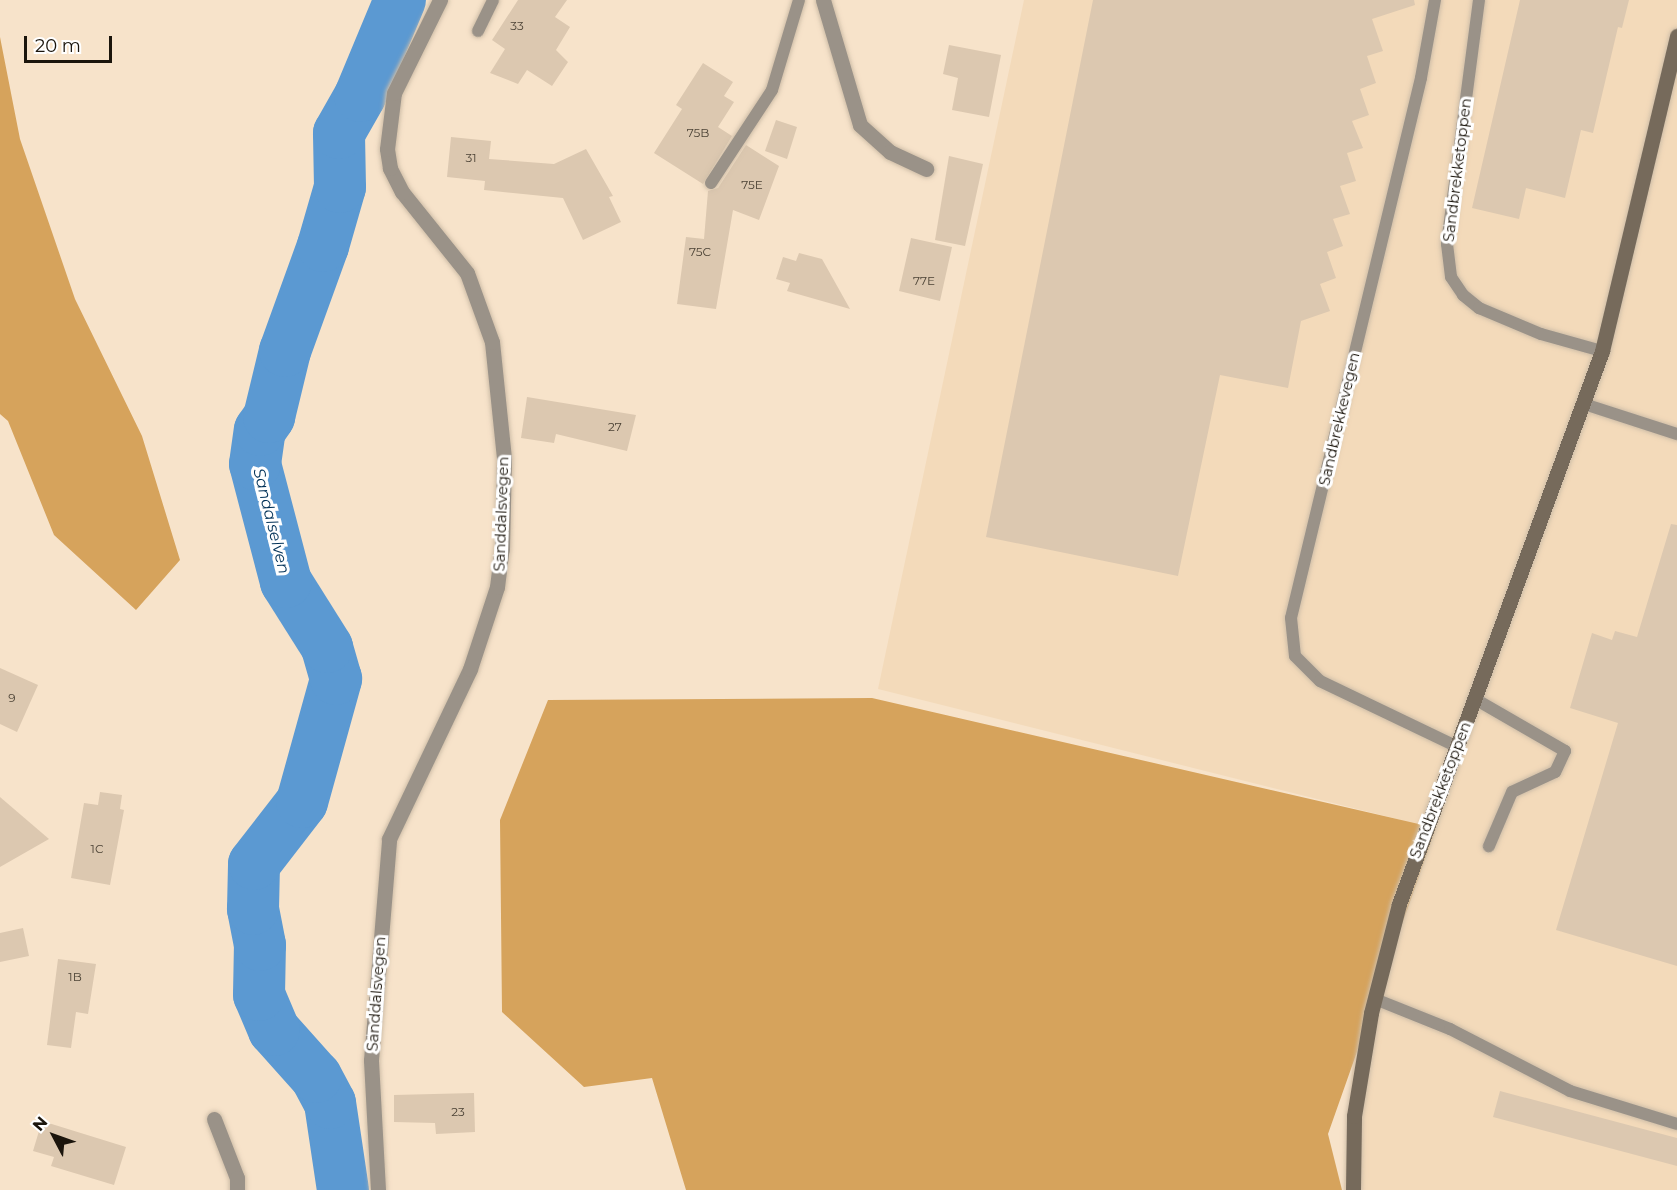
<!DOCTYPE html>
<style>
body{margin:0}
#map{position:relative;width:1677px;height:1190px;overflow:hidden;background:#f7e3ca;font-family:Montserrat,sans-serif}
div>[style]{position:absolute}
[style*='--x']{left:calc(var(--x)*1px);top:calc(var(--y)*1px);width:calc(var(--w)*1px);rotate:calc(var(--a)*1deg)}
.built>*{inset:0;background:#f3daba}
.forest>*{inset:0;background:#d6a35c}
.river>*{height:52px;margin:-26px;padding:0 26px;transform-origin:26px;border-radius:26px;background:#5b99d2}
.building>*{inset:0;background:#dcc8b0}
.roads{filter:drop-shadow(0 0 2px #cfbea8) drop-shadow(0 0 2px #cfbea8)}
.lane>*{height:12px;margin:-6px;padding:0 6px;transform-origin:6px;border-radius:6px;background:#9a9288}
.street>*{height:15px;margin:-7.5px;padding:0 7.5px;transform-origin:7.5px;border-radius:7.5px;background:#9a9288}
.secondary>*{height:15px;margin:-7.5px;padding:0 7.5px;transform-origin:7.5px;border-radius:7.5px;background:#766a5b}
span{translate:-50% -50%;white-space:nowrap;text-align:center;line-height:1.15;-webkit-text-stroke:6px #fff;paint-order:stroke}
.number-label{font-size:12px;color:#4b4235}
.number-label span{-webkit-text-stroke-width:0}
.street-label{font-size:15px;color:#1b150c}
.water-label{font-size:16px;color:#003157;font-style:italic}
.north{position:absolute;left:24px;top:1106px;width:60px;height:60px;-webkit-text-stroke:4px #fff;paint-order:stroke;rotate:311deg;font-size:16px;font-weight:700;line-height:24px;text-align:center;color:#1b150c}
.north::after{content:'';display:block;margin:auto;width:21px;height:27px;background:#1b150c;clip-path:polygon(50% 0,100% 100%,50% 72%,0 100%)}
.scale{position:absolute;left:24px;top:36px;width:88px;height:27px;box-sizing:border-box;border:3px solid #1b150c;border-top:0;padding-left:8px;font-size:18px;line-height:21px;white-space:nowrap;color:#1b150c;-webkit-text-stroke:4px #fff;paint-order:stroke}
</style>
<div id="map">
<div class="built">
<div style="clip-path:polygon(1024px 0,1677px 0,1677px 1190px,1344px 1190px,1358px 979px,1401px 820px,878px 689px)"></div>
</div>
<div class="forest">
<div style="clip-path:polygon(0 37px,20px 139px,75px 299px,142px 436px,180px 560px,136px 610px,54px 535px,8px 421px,0 414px)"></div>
<div style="clip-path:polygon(872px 698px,1436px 828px,1328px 1134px,1342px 1190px,686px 1190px,652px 1078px,584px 1087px,502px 1012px,500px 820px,548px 700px)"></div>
</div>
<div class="river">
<div style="--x:343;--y:1190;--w:88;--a:-98.5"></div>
<div style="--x:330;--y:1103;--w:30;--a:-118"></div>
<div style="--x:316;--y:1077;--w:63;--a:-131.8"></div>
<div style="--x:274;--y:1030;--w:38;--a:-113"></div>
<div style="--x:259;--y:995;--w:50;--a:-88.9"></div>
<div style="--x:260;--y:945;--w:37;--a:-101"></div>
<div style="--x:253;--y:909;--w:45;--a:-88.7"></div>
<div style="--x:254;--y:864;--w:78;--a:-52.3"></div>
<div style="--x:302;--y:802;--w:128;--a:-74.5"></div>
<div style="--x:336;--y:679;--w:33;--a:-106"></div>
<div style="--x:327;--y:647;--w:77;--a:-122.2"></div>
<div style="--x:286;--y:582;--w:122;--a:-104.7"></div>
<div style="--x:255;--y:464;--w:34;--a:-82"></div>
<div style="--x:260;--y:430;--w:16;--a:-55"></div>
<div style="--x:269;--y:417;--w:68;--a:-76.4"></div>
<div style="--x:285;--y:351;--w:112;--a:-70.1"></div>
<div style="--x:323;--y:246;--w:61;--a:-73.9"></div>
<div style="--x:340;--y:187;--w:54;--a:-91.1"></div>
<div style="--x:339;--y:133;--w:43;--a:-60.4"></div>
<div style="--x:360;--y:96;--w:104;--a:-67.4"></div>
</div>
<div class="building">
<div style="clip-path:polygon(518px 0,567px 0,555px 17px,570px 27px,556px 50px,568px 62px,552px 86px,527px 70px,518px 84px,490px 73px,505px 49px,492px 40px)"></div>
<div style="clip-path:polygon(1093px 0,1414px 0,1415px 5px,1372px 19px,1383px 51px,1367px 56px,1376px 83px,1360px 89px,1369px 115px,1352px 121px,1363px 148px,1347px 153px,1356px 181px,1340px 186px,1350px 214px,1333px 219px,1343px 246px,1327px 252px,1336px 278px,1320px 284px,1330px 311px,1301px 321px,1288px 388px,1220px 375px,1178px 576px,986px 537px)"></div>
<div style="clip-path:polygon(1520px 0,1629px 0,1622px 28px,1618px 27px,1593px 133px,1581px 130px,1565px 198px,1526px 188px,1519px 219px,1472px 208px)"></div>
<div style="clip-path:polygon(949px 45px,1001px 55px,989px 117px,952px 110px,958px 78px,943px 74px)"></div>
<div style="clip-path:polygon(703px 63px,733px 82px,724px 96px,734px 102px,718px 127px,732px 136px,703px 184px,654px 153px,682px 109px,676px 105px)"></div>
<div style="clip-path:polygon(776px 120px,797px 127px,787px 159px,765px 151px)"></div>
<div style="clip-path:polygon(451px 137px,491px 141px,489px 159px,554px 164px,586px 149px,613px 196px,609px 197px,621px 222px,583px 240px,563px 198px,484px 190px,485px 181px,447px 177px)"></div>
<div style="clip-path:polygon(746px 145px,779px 166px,759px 220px,733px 210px,716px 309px,677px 304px,686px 237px,704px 239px,708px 191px,718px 188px)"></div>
<div style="clip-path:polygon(949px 156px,983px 164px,965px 246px,935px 240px)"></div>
<div style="clip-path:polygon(911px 238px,952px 247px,940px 301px,899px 291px)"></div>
<div style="clip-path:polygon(799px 253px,822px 259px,850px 309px,787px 291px,790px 283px,776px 279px,783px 257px,796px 261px)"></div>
<div style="clip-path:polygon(527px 397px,636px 415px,627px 451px,556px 434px,554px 443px,521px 438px)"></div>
<div style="clip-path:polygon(1671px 524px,1677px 525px,1677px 966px,1556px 930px,1618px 723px,1570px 708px,1592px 633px,1612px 640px,1615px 631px,1637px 637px)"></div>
<div style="clip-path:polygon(0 668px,38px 685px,17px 732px,0 724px)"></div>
<div style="clip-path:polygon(100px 792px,122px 795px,120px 809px,124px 810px,110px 885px,71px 878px,84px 803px,98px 805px)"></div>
<div style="clip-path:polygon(0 797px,49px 839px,0 867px)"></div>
<div style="clip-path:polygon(23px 928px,29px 956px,0 962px,0 933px)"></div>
<div style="clip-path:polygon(58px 959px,96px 964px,88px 1014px,76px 1012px,71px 1048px,47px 1045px)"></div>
<div style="clip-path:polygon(1500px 1091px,1677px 1138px,1677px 1166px,1493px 1117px)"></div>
<div style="clip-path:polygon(474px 1093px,475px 1132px,436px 1134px,435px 1123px,394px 1122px,394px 1095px)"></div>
<div style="clip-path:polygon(42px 1121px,126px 1147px,114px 1185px,51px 1166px,54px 1157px,33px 1151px)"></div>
</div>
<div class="roads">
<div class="lane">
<div style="--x:1435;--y:0;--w:79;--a:100.2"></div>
<div style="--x:1421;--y:78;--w:555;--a:103.54"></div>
<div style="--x:1291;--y:618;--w:38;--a:84"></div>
<div style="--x:1295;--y:656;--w:35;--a:45"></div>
<div style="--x:1320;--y:681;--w:153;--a:25.6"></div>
<div style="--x:1479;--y:0;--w:246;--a:97.5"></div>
<div style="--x:1447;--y:244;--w:33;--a:83"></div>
<div style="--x:1451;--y:277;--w:22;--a:56"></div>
<div style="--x:1463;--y:295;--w:21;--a:39"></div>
<div style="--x:1479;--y:308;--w:67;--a:22.8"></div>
<div style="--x:1541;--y:334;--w:63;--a:15.6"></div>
<div style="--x:478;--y:31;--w:34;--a:-64"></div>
<div style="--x:711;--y:183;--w:111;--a:-56.7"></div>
<div style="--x:772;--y:90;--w:94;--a:-73.3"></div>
<div style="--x:1584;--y:404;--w:98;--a:17.9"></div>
<div style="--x:1475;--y:699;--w:104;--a:30"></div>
<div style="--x:1565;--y:751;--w:23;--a:115"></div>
<div style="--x:1555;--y:772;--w:47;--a:155.1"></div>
<div style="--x:1512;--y:792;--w:59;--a:113.1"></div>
<div style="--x:1375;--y:999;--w:81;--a:21.8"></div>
<div style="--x:1450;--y:1029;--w:135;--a:27.3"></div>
<div style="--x:1570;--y:1091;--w:112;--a:17.1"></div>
</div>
<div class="street">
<div style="--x:823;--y:0;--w:130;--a:73.5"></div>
<div style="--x:860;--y:125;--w:40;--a:42"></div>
<div style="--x:890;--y:152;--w:40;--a:25"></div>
<div style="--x:214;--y:1119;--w:63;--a:68.7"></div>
<div style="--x:237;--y:1178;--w:12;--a:90"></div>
<div style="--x:378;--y:1190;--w:130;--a:-93.1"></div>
<div style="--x:371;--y:1060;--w:222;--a:-85.3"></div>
<div style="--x:389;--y:839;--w:188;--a:-64.5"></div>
<div style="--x:470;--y:669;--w:86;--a:-71.8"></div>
<div style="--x:497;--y:587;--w:38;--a:-83"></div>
<div style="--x:502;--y:549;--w:91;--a:-88.7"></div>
<div style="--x:504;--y:458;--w:117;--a:-95.9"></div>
<div style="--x:492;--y:342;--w:73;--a:-109.9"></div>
<div style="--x:467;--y:273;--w:104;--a:-128.7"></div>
<div style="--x:402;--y:192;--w:27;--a:-117"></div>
<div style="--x:390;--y:168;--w:19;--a:-99"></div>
<div style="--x:387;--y:149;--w:56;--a:-82.9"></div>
<div style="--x:394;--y:93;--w:104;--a:-63.7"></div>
</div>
<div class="secondary">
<div style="--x:1353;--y:1190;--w:74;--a:-89.2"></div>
<div style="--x:1354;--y:1116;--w:104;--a:-80.6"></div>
<div style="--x:1371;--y:1013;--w:113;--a:-75.6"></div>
<div style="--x:1399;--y:904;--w:589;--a:-69.84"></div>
<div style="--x:1602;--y:351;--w:324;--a:-76.6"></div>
</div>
</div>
<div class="number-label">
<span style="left:517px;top:26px">33</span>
<span style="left:698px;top:133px">75B</span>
<span style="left:471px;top:158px">31</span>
<span style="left:752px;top:185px">75E</span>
<span style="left:700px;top:252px">75C</span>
<span style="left:924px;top:281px">77E</span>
<span style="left:615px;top:427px">27</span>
<span style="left:12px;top:698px">9</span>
<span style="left:97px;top:849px">1C</span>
<span style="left:75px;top:977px">1B</span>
<span style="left:458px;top:1112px">23</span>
</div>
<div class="street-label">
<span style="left:1457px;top:170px;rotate:-83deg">Sandbrekketoppen</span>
<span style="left:1339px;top:419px;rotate:-77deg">Sandbrekkevegen</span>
<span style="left:501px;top:514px;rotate:-88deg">Sanddalsvegen</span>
<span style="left:1440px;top:790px;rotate:-69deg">Sandbrekketoppen</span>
<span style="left:376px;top:994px;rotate:-86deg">Sanddalsvegen</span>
</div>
<div class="water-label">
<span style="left:271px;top:521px;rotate:76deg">Sandalselven</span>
</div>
<div class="north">N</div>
<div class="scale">20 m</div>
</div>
